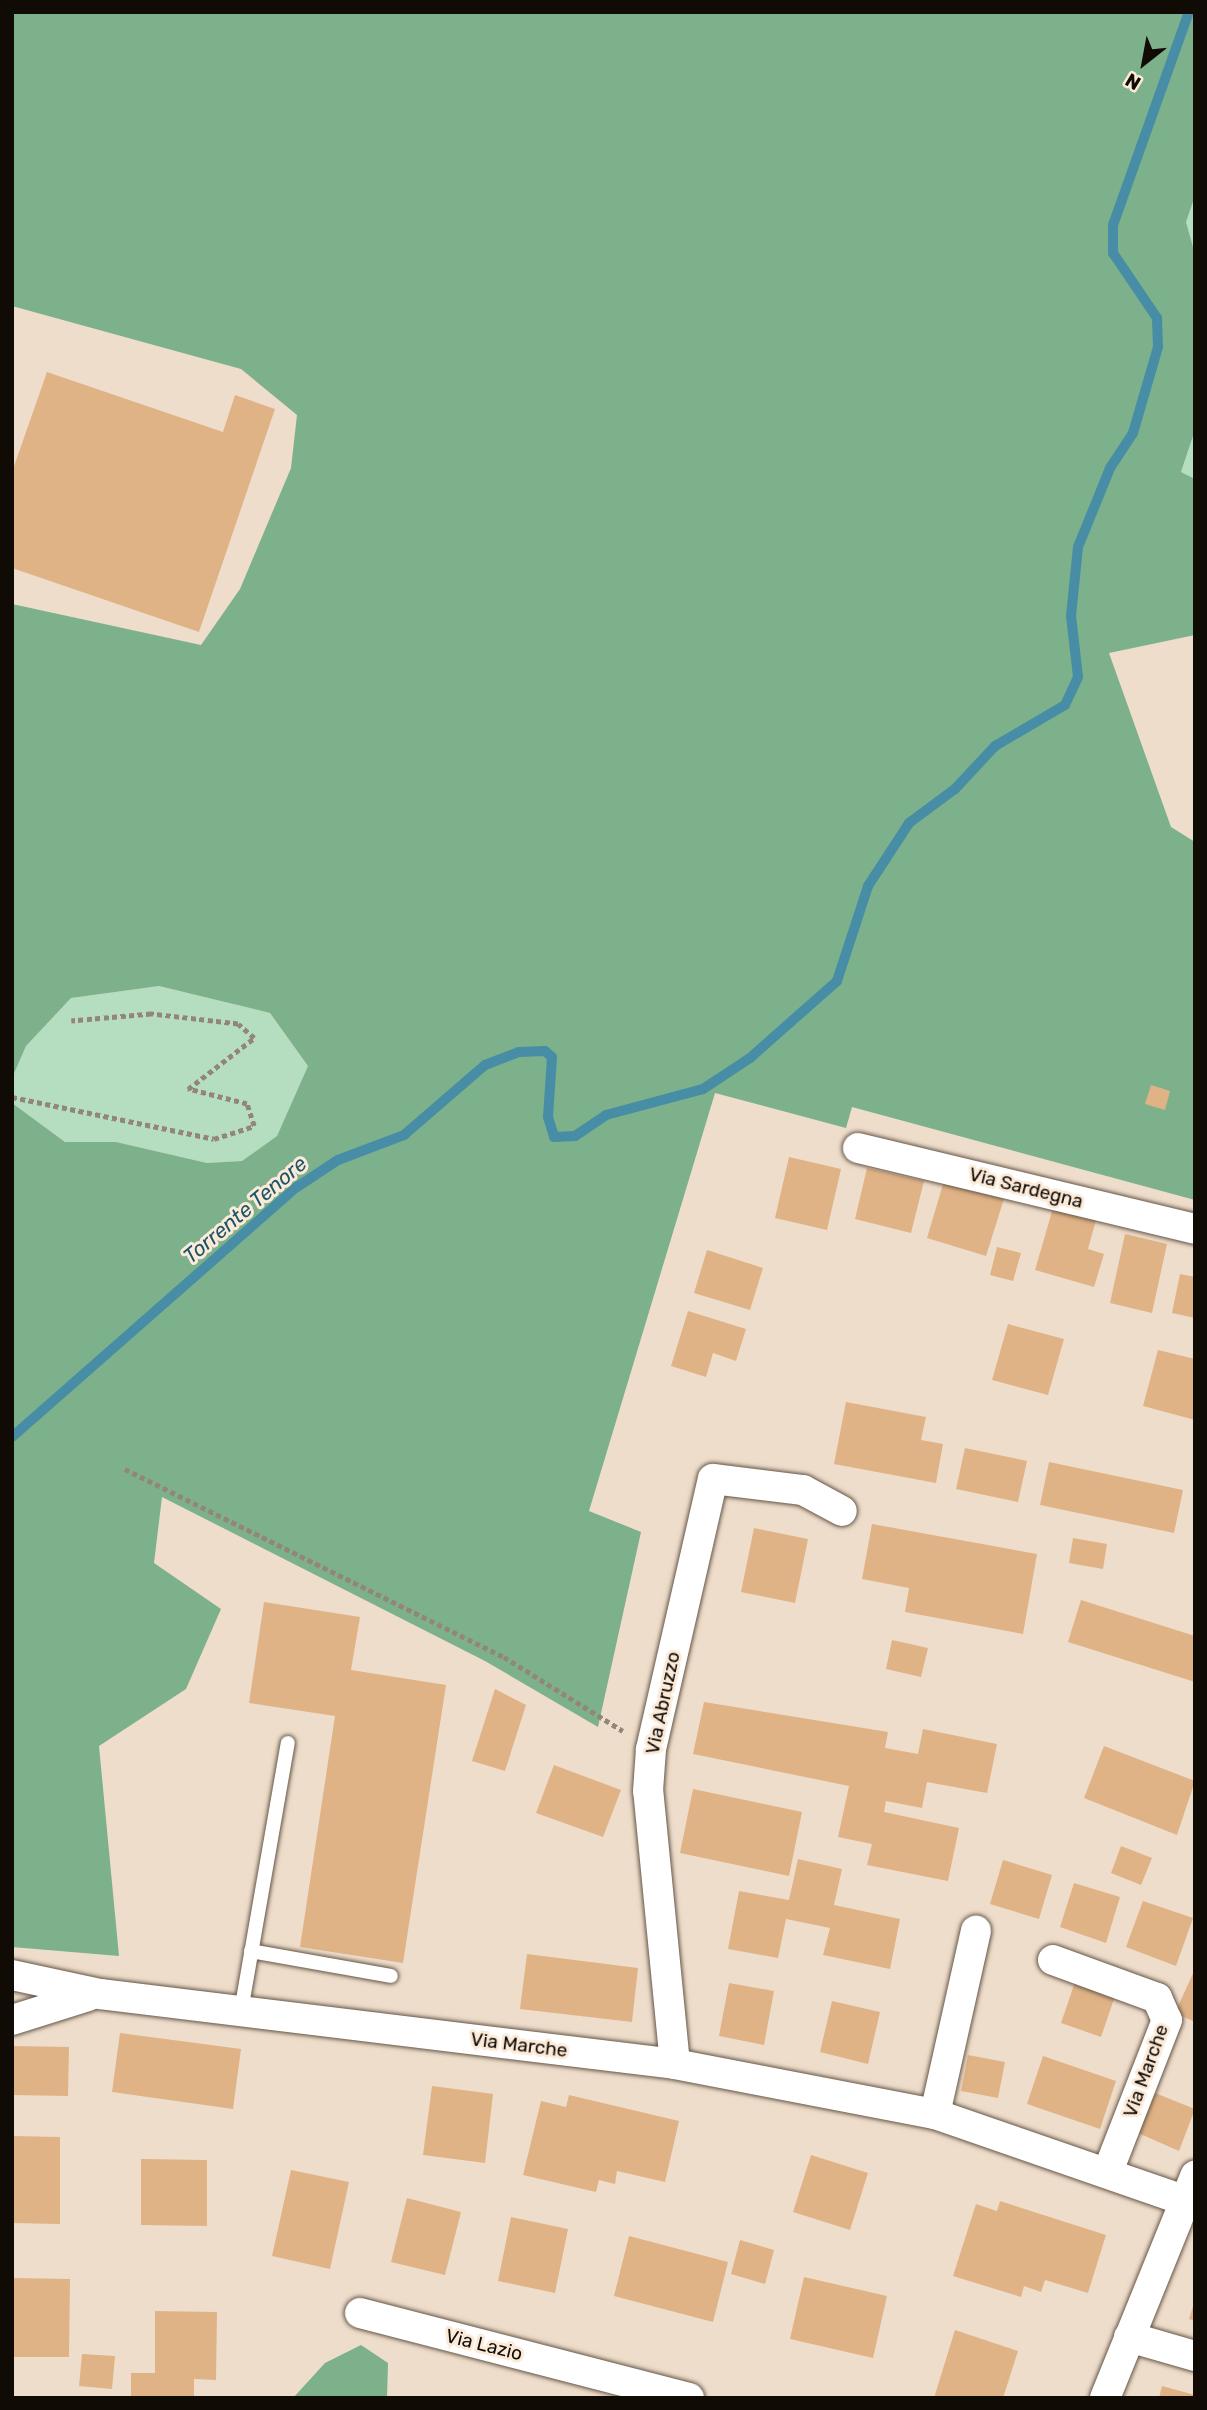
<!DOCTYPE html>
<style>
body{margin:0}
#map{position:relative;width:1207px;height:2410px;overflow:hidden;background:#efddcb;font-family:Rubik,sans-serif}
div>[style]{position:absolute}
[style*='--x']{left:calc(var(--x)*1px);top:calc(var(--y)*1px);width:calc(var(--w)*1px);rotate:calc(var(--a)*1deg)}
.green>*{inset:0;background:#b5ddc0}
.forest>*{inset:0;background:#7cb18b}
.stream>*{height:10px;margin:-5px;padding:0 5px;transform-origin:5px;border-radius:5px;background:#478da5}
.building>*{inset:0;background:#e0b386}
.path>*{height:4.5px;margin-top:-2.25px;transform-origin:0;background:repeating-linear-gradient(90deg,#938679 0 5px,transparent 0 8.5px)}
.roads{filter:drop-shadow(0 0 2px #655647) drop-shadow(0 0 2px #655647)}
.service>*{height:14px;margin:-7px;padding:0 7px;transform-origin:7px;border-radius:7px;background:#fff}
.minor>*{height:30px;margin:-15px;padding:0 15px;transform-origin:15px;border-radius:15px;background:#fff}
span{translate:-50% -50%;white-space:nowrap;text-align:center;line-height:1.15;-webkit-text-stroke:6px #fcead8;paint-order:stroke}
.street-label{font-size:19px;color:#110b06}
.water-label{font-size:21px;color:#1b5567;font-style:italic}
.frame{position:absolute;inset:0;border:14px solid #110b06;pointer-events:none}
.north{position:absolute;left:1109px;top:28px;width:70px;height:70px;-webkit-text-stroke:5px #fcead8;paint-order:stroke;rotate:211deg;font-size:19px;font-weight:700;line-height:28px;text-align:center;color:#110b06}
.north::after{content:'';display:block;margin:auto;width:24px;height:32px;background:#110b06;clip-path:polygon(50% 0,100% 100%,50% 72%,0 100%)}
</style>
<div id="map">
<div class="green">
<div style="clip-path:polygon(1195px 196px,1195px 254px,1186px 222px)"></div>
<div style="clip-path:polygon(1195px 430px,1195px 479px,1181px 472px)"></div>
<div style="clip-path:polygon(159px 986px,270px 1013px,308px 1066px,277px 1136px,242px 1161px,207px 1163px,116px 1142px,65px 1142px,12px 1103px,12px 1078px,26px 1046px,71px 998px)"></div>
</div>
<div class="forest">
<div style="clip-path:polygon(12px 12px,1195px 12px,1195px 196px,1186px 222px,1195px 254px,1195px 430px,1181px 472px,1195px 479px,1195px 635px,1109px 653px,1171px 827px,1195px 842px,1195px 1200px,852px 1107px,846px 1128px,715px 1093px,589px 1511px,641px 1532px,598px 1727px,485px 1661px,162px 1497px,154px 1563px,221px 1609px,186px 1689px,99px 1746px,119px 1956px,12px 1947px,12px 1103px,65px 1142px,116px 1142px,207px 1163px,242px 1161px,277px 1136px,308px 1066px,270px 1013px,159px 986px,71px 998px,26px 1046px,12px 1078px,12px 604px,201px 645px,240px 589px,291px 468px,297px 415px,241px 369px,12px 306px)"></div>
<div style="clip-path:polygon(361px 2345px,388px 2363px,387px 2398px,293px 2398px,325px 2363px)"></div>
</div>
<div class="stream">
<div style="--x:12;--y:1437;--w:379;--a:-41.3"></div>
<div style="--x:297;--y:1187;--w:49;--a:-33.4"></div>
<div style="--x:338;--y:1160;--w:71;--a:-20.7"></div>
<div style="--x:404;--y:1135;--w:107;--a:-40.8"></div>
<div style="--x:485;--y:1065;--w:36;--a:-21"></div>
<div style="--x:519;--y:1052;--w:26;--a:-2"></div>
<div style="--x:545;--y:1051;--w:9;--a:41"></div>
<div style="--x:552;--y:1057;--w:60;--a:93.8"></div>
<div style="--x:548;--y:1117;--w:21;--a:73"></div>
<div style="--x:554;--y:1137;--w:21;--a:-3"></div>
<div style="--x:575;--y:1136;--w:37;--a:-34"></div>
<div style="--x:606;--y:1115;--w:100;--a:-15"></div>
<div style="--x:703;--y:1089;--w:56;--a:-33.4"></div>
<div style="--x:750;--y:1058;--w:116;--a:-41.5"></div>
<div style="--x:837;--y:981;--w:100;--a:-71.9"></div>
<div style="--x:868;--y:886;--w:75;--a:-56.9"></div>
<div style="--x:909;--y:823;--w:57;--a:-36.5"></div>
<div style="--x:955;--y:789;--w:59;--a:-47.1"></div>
<div style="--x:995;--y:746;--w:81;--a:-30.4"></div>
<div style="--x:1065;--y:705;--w:31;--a:-65"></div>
<div style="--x:1078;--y:677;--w:61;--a:-96.5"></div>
<div style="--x:1071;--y:616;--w:69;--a:-84.2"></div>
<div style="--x:1078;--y:547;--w:85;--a:-67.9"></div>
<div style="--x:1110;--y:468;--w:42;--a:-56.7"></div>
<div style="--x:1133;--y:433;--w:90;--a:-73.8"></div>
<div style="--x:1158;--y:347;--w:29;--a:-92"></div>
<div style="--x:1157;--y:318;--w:78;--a:-124.1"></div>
<div style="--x:1113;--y:253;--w:28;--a:-90"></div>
<div style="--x:1113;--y:225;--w:226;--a:-70.4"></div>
</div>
<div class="building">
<div style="clip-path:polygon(47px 372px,223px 432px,235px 395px,275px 409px,199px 632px,12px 568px,12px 472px)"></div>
<div style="clip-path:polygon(1151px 1085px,1170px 1091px,1165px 1110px,1145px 1104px)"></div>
<div style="clip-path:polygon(789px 1157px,841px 1169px,827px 1230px,775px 1218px)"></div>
<div style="clip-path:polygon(867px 1168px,924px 1181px,911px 1233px,855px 1219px)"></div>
<div style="clip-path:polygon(944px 1181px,1004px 1199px,986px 1256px,927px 1238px)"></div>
<div style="clip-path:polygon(1053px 1208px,1096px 1220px,1088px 1249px,1104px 1254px,1094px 1287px,1035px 1270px)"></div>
<div style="clip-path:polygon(1125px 1234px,1167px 1244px,1152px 1313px,1110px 1303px)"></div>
<div style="clip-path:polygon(997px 1247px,1021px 1253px,1013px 1281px,990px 1275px)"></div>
<div style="clip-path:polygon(707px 1250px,763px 1268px,750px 1310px,694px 1293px)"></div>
<div style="clip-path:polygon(1180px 1274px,1195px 1277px,1195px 1318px,1172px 1313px)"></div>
<div style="clip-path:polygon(688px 1311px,746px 1329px,736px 1361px,713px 1353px,706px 1377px,671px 1366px)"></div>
<div style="clip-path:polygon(1008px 1324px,1064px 1339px,1048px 1395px,992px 1380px)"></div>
<div style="clip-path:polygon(1158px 1350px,1195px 1359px,1195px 1420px,1143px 1406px)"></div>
<div style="clip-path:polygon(846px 1402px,926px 1417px,921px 1440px,943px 1444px,936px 1483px,834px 1464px)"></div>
<div style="clip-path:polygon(965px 1448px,1027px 1461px,1018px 1502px,956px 1489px)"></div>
<div style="clip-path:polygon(1049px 1462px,1183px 1490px,1174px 1533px,1040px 1505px)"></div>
<div style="clip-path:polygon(872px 1524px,1037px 1554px,1023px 1634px,905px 1612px,909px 1588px,862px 1579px)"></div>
<div style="clip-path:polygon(754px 1528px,808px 1539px,795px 1603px,741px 1592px)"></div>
<div style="clip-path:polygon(1073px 1538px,1107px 1544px,1103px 1569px,1069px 1563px)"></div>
<div style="clip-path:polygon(1081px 1600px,1195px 1636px,1195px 1682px,1068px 1642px)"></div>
<div style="clip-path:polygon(264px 1602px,360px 1617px,351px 1670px,446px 1685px,403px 1963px,300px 1947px,335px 1716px,249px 1703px)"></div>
<div style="clip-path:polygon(892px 1640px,928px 1648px,921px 1677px,886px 1669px)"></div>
<div style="clip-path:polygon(495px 1689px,526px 1705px,505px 1771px,472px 1761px)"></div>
<div style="clip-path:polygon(704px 1702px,888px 1732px,885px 1748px,918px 1754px,923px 1729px,997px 1744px,987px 1793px,927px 1782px,922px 1808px,886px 1801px,884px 1812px,959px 1828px,948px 1881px,867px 1865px,872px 1844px,838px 1837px,849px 1786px,693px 1754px)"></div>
<div style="clip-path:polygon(1104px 1746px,1195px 1781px,1177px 1835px,1084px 1798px)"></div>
<div style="clip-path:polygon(554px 1765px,621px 1790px,603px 1837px,536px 1813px)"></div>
<div style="clip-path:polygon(693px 1789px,802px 1812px,789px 1876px,680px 1853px)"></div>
<div style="clip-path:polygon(1121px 1846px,1152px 1858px,1141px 1885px,1111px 1873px)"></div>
<div style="clip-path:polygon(798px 1859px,842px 1869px,834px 1905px,900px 1919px,890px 1969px,823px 1955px,830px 1928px,786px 1919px,778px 1958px,728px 1949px,739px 1891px,789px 1900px)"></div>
<div style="clip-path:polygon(1003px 1860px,1052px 1875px,1039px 1919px,990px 1904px)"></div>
<div style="clip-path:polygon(1074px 1883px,1120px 1897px,1106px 1943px,1060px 1927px)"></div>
<div style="clip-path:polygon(1143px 1901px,1193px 1918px,1176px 1966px,1126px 1947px)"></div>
<div style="clip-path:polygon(527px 1954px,638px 1968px,632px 2022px,520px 2009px)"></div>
<div style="clip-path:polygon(1195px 1969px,1195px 2022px,1175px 2013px)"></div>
<div style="clip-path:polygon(1076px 1979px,1116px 1993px,1101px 2037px,1061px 2023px)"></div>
<div style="clip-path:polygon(729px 1983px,774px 1991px,764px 2045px,719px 2036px)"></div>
<div style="clip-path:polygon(832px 2001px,880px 2012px,868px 2064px,820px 2052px)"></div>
<div style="clip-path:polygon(120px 2033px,241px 2049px,233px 2109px,112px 2092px)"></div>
<div style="clip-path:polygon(12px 2046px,69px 2047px,68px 2096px,12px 2095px)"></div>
<div style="clip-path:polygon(968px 2055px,1005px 2062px,998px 2098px,961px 2091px)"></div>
<div style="clip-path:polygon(1043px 2056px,1116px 2081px,1100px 2129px,1027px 2104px)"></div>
<div style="clip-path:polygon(432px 2086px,493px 2094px,485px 2163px,423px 2155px)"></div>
<div style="clip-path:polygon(1155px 2093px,1195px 2109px,1179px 2151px,1138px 2133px)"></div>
<div style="clip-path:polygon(569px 2095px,679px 2121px,665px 2182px,617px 2171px,615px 2184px,599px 2180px,596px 2192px,523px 2175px,541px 2101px,566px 2107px)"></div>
<div style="clip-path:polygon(12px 2136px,60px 2137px,60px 2224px,12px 2223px)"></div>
<div style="clip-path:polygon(811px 2155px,868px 2173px,850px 2230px,793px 2212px)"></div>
<div style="clip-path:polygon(141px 2159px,207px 2160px,207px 2226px,141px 2225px)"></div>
<div style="clip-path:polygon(291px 2170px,349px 2182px,330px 2269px,272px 2256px)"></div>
<div style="clip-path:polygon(407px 2198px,461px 2212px,445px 2275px,391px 2262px)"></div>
<div style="clip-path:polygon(1000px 2201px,1106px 2235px,1088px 2293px,1045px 2280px,1041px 2292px,1024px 2286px,1021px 2297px,953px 2276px,976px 2204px,997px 2211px)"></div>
<div style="clip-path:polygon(511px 2217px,568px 2229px,555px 2293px,498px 2281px)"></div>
<div style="clip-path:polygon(629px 2236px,728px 2262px,713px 2322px,614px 2296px)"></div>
<div style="clip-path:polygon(740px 2240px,774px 2250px,765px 2284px,731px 2274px)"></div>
<div style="clip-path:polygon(804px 2277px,887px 2296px,873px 2358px,790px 2339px)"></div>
<div style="clip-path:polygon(14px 2278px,70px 2279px,69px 2357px,13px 2357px)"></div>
<div style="clip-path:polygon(1194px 2303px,1195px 2303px,1195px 2321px,1189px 2319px)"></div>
<div style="clip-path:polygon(155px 2311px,217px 2312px,216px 2380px,194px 2379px,194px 2398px,131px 2398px,131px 2373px,155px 2373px)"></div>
<div style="clip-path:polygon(955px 2330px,1018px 2351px,1003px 2398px,934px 2398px)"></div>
<div style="clip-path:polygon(82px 2354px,115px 2356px,112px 2389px,79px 2386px)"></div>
<div style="clip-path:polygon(1162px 2386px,1195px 2395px,1195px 2398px,1159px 2398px)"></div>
</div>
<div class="path">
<div style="--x:12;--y:1097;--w:206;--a:11.7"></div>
<div style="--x:214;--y:1139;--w:42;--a:-18"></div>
<div style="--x:254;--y:1126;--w:23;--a:-108"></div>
<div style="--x:247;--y:1104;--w:61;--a:-165.7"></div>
<div style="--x:188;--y:1089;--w:83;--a:-37.7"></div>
<div style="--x:254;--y:1038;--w:21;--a:-139"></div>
<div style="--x:238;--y:1024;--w:88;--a:-173.4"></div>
<div style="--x:151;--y:1014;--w:80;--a:175"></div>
<div style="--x:125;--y:1469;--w:423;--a:26.4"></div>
<div style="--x:504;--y:1657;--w:140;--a:31.9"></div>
</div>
<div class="roads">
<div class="service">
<div style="--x:251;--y:1951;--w:142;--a:10.1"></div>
<div style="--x:241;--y:2011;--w:272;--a:-80.1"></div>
</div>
<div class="minor">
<div style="--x:858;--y:1148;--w:347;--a:13.5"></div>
<div style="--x:1053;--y:1960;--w:111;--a:20.1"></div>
<div style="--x:1157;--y:1998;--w:24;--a:66"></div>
<div style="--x:1167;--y:2020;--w:160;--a:111.3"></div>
<div style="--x:12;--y:1975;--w:90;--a:12.2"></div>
<div style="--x:100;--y:1994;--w:579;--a:6.94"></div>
<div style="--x:675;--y:2064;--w:265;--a:10.9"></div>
<div style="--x:935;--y:2114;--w:263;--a:19.1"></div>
<div style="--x:12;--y:2020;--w:80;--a:-17.5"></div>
<div style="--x:675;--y:2064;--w:274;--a:-95.6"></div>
<div style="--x:648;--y:1791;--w:42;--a:-85.9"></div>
<div style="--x:651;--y:1749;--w:277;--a:-77.1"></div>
<div style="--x:713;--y:1479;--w:91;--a:7"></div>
<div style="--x:803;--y:1490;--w:44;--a:28.3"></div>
<div style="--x:935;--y:2114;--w:188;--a:-77.4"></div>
<div style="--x:360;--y:2313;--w:340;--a:14.5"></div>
<div style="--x:1129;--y:2337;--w:69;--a:16.1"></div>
<div style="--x:1105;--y:2398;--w:240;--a:-67.9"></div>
</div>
</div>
<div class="street-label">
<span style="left:1026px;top:1188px;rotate:14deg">Via Sardegna</span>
<span style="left:663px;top:1703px;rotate:-78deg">Via Abruzzo</span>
<span style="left:519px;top:2045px;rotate:7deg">Via Marche</span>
<span style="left:1146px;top:2071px;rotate:-70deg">Via Marche</span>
<span style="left:484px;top:2345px;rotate:14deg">Via Lazio</span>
</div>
<div class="water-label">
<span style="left:245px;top:1210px;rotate:-40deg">Torrente Tenore</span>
</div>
<div class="frame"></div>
<div class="north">N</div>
</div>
